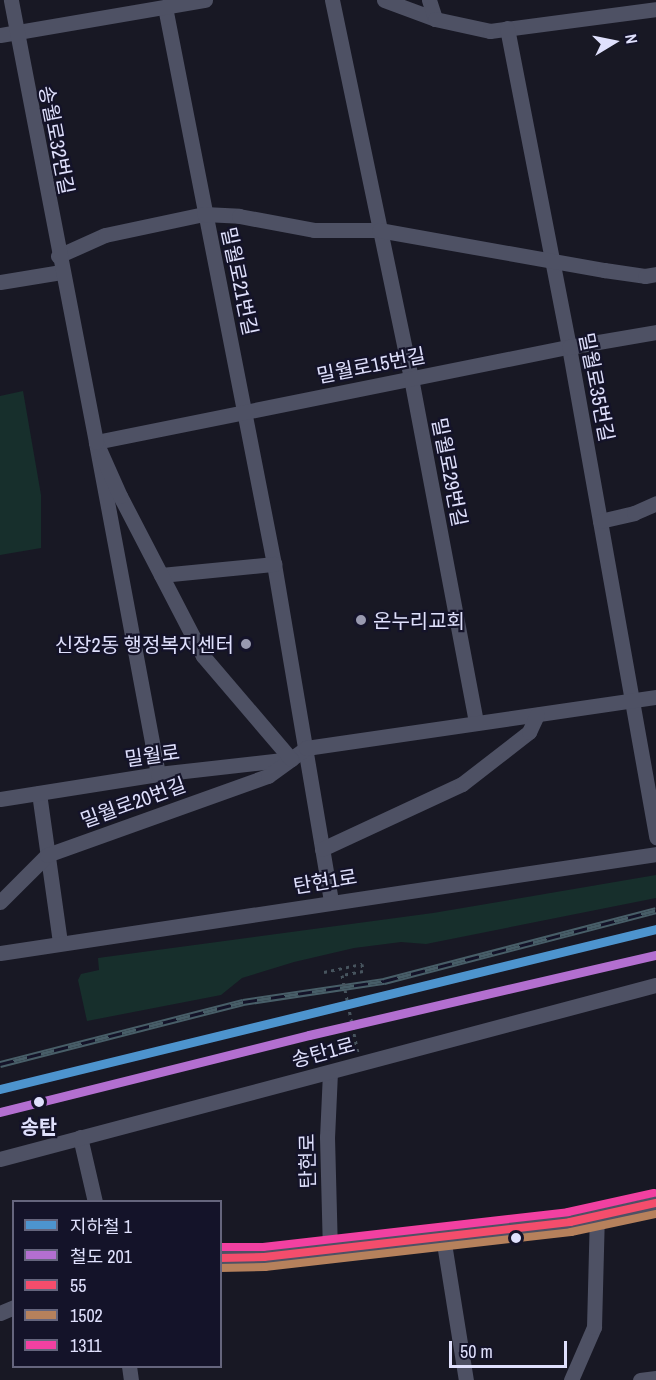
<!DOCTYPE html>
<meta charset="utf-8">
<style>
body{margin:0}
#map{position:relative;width:656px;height:1380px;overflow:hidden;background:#181824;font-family:"Archivo Narrow","Noto Sans KR",sans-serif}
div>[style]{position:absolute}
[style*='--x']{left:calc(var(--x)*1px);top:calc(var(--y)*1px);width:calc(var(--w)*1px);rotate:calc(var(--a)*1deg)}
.green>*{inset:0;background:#172f2c}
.path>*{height:3px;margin-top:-1.5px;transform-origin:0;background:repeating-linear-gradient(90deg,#47545e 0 3px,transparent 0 7.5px)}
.minor>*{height:15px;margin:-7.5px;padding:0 7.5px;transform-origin:7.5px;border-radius:7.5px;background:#4e5164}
.rail>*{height:7px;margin-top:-3.5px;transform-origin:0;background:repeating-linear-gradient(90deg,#141329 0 14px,#485e68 0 28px);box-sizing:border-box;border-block:2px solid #485e68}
.path-bridge>*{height:3px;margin-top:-1.5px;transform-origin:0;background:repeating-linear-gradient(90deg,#47545e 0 3px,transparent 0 7.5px)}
.bus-1>*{height:8px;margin:-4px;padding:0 4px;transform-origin:4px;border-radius:4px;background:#f44d6c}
.bus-2>*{height:8px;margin:-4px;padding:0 4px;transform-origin:4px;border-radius:4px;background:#b6815c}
.bus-3>*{height:8px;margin:-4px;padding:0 4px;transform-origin:4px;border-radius:4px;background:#f240a1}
.rail-1>*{height:9px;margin:-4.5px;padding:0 4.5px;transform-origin:4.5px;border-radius:4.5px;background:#b36fd0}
.metro-1>*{height:9px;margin:-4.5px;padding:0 4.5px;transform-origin:4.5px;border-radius:4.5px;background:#4d94ce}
.dots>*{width:16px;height:16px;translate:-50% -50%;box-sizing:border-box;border:3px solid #141329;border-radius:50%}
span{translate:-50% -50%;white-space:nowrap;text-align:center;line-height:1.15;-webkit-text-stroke:4.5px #141329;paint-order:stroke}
.street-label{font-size:20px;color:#dfe0fc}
.poi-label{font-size:20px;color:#dfe0fc}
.left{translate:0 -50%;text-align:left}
.right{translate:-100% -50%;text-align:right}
.stop-label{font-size:20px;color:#dfe0fc;font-weight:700}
.legend{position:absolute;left:12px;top:1200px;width:210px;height:168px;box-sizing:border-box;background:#141329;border:2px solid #65657d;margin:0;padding:8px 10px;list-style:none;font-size:18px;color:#dfe0fc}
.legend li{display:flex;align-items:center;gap:12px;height:30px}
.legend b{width:30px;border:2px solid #65657d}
.north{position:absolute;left:584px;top:12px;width:60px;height:60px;-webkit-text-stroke:4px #141329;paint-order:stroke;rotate:80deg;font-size:16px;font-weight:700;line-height:24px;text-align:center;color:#dfe0fc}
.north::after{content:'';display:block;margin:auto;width:21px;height:27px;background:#dfe0fc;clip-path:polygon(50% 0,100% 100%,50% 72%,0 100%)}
.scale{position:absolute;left:449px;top:1341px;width:118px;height:27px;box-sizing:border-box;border:3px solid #dfe0fc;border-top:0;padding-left:8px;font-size:18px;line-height:21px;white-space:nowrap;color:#dfe0fc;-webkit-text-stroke:4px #141329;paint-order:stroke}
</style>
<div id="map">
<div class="green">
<div style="clip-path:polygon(23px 391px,41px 495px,41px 548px,0 555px,0 396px)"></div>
<div style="clip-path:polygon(656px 875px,656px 898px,426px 944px,401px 942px,354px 948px,294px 962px,242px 978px,221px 995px,87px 1021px,78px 980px,81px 974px,99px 970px,98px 958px,433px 913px)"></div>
</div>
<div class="path">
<div style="--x:324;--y:972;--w:39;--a:-12"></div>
<div style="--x:362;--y:964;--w:7;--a:82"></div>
<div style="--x:363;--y:971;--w:21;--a:169"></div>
</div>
<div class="minor">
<div style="--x:332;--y:0;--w:386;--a:78.2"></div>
<div style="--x:411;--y:378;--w:351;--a:79.3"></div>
<div style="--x:384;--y:0;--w:54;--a:20.4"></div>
<div style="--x:429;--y:0;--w:20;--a:72"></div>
<div style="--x:435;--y:19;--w:56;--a:12.3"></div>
<div style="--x:490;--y:31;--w:167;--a:-7.5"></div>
<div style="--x:165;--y:7;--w:568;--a:78.93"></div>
<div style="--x:274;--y:564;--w:342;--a:80.4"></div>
<div style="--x:507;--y:28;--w:325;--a:79"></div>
<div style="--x:569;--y:347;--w:498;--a:79.9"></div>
<div style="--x:0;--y:35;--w:208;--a:-9.7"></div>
<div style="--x:58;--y:256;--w:51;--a:-24.1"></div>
<div style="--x:105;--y:235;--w:101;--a:-12"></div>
<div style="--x:204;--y:214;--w:35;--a:3"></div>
<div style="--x:239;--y:216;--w:76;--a:10.6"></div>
<div style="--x:314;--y:230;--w:65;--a:0"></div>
<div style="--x:379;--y:230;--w:229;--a:10.1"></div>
<div style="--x:604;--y:270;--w:41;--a:8.3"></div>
<div style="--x:645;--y:276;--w:11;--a:-10"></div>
<div style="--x:0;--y:282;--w:62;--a:-9.3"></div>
<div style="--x:600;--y:521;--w:35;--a:-13"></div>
<div style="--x:634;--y:513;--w:24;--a:-24"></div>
<div style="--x:161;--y:575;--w:114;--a:-5.6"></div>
<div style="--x:158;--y:774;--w:338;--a:-100.6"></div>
<div style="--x:96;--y:442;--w:482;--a:-11.4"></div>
<div style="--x:569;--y:347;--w:88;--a:-9.8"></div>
<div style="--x:39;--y:793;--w:151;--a:82"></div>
<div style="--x:0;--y:799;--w:160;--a:-9"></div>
<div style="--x:158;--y:774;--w:134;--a:-6.4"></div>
<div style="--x:291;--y:759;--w:19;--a:-36"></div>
<div style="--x:306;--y:748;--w:354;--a:-8.3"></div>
<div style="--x:322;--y:849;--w:154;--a:-24.9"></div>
<div style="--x:462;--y:784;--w:85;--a:-37.8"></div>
<div style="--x:529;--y:732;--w:19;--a:-65"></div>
<div style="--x:0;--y:902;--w:66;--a:-45"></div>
<div style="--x:47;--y:855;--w:235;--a:-19.7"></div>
<div style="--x:268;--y:776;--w:29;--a:-36"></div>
<div style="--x:291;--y:759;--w:135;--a:-130.5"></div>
<div style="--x:203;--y:656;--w:180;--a:-117.4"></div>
<div style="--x:120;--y:496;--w:59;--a:-114"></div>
<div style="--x:96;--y:442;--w:450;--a:-100.9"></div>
<div style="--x:0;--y:953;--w:663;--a:-8.58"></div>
<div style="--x:330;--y:1072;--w:65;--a:92.6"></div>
<div style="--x:327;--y:1137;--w:113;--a:88.5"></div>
<div style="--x:80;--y:1137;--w:67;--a:77"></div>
<div style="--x:0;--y:1159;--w:679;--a:-14.86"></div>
<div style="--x:443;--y:1237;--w:145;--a:80.9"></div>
<div style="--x:220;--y:1258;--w:44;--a:-1.3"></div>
<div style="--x:264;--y:1257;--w:308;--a:-6.5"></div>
<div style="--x:570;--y:1222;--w:88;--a:-12.5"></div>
<div style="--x:0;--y:1313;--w:15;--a:-23"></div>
<div style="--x:129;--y:1366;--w:14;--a:82"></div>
<div style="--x:571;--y:1380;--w:58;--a:-66.5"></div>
<div style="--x:594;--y:1327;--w:111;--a:-88.5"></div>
<div style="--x:640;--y:1380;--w:16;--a:-7"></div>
</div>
<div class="rail">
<div style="--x:0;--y:1064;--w:251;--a:-14.3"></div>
<div style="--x:243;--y:1002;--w:143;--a:-8.5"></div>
<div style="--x:384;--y:981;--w:281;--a:-14.6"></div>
</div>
<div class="path-bridge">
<div style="--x:342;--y:975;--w:80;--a:78.4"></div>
</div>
<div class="bus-1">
<div style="--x:220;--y:1258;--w:44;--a:-1.3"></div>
<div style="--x:264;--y:1257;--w:308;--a:-6.5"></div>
<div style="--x:570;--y:1222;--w:88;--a:-12.5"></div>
</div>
<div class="bus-2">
<div style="--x:220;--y:1268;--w:45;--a:-1.3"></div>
<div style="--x:265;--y:1267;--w:308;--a:-6.5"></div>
<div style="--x:571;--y:1232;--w:87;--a:-12"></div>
</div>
<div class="bus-3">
<div style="--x:220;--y:1247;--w:43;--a:0"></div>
<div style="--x:263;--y:1247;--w:307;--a:-6.5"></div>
<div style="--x:568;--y:1212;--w:88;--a:-12.5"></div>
</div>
<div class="rail-1">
<div style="--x:0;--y:1112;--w:318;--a:-14"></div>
<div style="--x:309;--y:1035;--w:356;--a:-13"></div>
</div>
<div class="metro-1">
<div style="--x:0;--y:1089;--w:675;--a:-13.71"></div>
</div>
<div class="dots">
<div style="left:361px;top:620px;background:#999ab0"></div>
<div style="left:246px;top:644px;background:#999ab0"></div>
<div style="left:39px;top:1102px;background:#dfe0fc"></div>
<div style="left:516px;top:1238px;background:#dfe0fc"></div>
</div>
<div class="street-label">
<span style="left:57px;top:140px;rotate:79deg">송월로32번길</span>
<span style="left:240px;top:281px;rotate:78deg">밀월로21번길</span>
<span style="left:371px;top:365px;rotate:-11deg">밀월로15번길</span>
<span style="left:597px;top:387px;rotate:79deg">밀월로35번길</span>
<span style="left:450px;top:472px;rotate:79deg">밀월로29번길</span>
<span style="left:152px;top:755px;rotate:-8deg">밀월로</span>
<span style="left:133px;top:802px;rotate:-20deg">밀월로20번길</span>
<span style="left:325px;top:881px;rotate:-9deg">탄현1로</span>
<span style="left:323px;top:1052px;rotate:-15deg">송탄1로</span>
<span style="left:307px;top:1161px;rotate:-91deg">탄현로</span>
</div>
<div class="poi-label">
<span class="left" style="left:373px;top:620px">온누리교회</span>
<span class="right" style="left:234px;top:644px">신장2동 행정복지센터</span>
</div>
<div class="stop-label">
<span style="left:39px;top:1126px">송탄</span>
</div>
<ul class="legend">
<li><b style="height:8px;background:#4d94ce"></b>지하철 1</li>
<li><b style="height:8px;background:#b36fd0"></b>철도 201</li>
<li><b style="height:8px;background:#f44d6c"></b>55</li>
<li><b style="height:8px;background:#b6815c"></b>1502</li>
<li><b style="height:8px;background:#f240a1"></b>1311</li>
</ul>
<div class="north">N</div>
<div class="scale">50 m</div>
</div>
